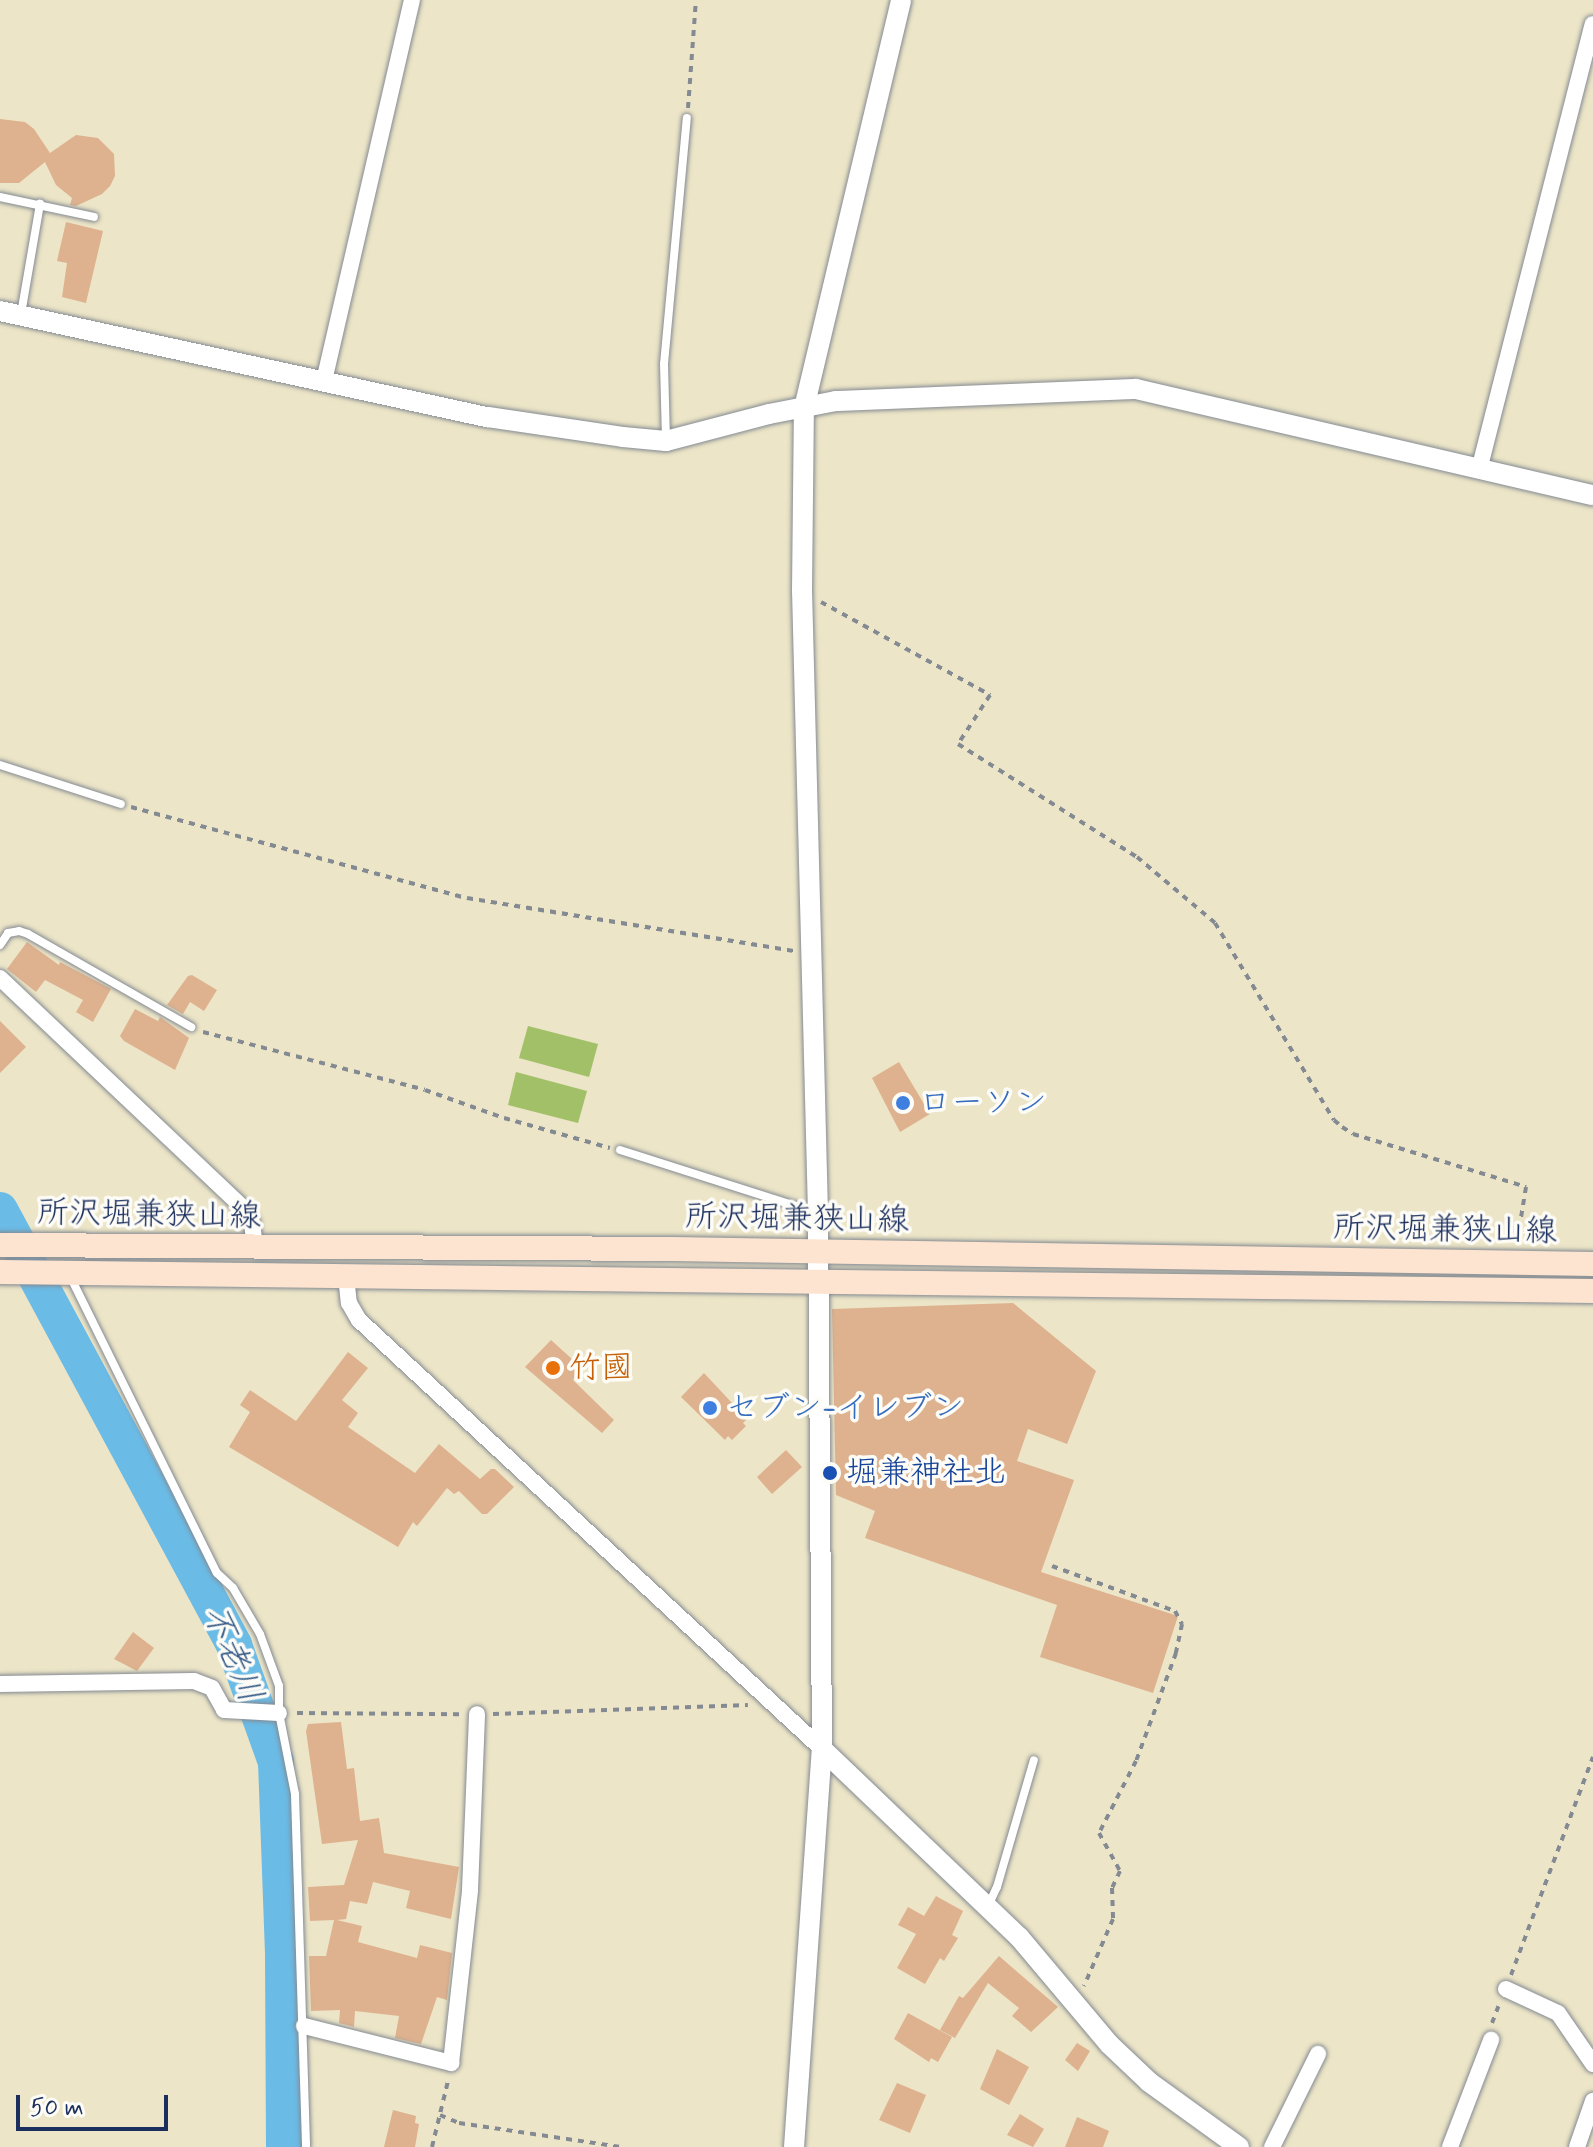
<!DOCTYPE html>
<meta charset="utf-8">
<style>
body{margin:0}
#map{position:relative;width:1593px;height:2147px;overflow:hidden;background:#ece5c7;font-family:Mynerve,"Klee One",sans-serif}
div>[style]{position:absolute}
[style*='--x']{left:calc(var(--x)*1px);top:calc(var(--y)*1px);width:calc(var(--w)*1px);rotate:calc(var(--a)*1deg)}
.green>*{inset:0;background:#a1c068}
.river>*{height:36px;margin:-18px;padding:0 18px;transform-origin:18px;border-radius:18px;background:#6abbe6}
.building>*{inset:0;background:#deb28f}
.path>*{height:4px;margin-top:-2px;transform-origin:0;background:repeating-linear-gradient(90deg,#848a92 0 6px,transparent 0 12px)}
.roads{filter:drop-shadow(0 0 2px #848a92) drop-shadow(0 0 2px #848a92)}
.service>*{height:8px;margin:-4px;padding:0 4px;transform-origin:4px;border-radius:4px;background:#fff}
.minor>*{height:16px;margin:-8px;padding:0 8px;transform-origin:8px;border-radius:8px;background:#fff}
.tertiary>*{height:20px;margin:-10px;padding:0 10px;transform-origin:10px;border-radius:10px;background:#fff}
.secondary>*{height:24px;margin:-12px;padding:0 12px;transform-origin:12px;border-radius:12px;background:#fde4d1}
.dots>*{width:22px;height:22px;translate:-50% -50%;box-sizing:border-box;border:4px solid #fdfcf7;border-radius:50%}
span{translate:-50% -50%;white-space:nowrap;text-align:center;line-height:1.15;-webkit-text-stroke:7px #fdfcf7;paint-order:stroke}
.shop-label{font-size:32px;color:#366cbe}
.left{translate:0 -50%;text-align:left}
.street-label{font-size:32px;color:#1b2f5e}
.food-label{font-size:32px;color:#c56008}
.transit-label{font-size:32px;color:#164399}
.water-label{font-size:34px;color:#335987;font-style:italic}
.scale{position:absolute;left:16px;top:2095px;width:152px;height:36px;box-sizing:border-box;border:4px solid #1b2f5e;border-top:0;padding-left:10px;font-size:24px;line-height:28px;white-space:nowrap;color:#1b2f5e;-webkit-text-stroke:6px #fdfcf7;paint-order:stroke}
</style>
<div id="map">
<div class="green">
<div style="clip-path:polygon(528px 1026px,598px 1044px,589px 1077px,519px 1058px)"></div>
<div style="clip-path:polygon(516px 1072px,587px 1091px,578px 1123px,508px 1105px)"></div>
</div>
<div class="river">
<div style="--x:0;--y:1210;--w:494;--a:61.7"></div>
<div style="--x:234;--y:1645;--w:124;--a:70.3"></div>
<div style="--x:276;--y:1762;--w:191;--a:87.9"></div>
<div style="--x:283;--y:1953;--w:194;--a:89.7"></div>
</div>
<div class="building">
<div style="clip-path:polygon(0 119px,25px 122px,34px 129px,50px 153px,76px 135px,98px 138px,114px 154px,115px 176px,110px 186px,102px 194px,76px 206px,70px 205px,72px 198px,56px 185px,45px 162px,19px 183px,0 183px)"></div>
<div style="clip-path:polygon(66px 222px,103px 231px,86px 303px,62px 297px,67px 263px,57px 261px)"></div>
<div style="clip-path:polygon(27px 942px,59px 965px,60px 962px,111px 989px,93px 1022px,76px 1012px,83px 1000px,45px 980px,36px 992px,7px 969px)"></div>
<div style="clip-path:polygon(192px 975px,217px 990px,204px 1011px,190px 1002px,183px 1014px,167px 1005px,188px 976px)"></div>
<div style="clip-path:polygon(135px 1009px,158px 1021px,160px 1017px,189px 1038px,175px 1070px,124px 1041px,120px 1036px)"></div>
<div style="clip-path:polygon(0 1021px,26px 1047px,0 1073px)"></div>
<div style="clip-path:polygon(899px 1062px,930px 1114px,900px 1132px,872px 1078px)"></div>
<div style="clip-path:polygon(1013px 1303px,1096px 1371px,1067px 1444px,1028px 1429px,1017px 1461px,1074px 1480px,1041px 1572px,1178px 1616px,1153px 1693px,1040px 1657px,1057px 1605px,865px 1538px,875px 1511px,836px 1495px,832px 1309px)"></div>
<div style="clip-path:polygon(551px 1340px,583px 1369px,573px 1380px,614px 1420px,602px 1433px,525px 1367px)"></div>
<div style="clip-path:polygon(348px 1352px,368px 1368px,342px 1400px,358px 1413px,348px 1427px,415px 1473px,439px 1444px,480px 1479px,491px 1469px,495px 1469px,514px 1487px,487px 1514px,482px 1514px,459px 1491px,454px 1494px,447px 1488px,417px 1526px,413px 1522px,398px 1547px,229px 1447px,250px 1412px,240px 1405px,250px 1390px,296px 1421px)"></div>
<div style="clip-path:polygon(704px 1373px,747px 1419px,743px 1423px,746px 1426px,732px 1440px,728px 1436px,725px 1440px,681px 1397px)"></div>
<div style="clip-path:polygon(786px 1450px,802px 1467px,772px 1494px,757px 1477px)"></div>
<div style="clip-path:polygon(133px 1632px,154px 1648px,137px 1671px,114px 1659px)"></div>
<div style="clip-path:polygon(341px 1722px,347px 1769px,354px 1768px,360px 1821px,379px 1818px,384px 1853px,459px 1867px,451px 1919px,406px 1908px,410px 1891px,373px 1882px,367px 1904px,350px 1901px,346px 1919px,337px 1920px,362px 1926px,358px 1942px,417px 1958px,420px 1945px,452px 1953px,447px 2000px,437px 1997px,421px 2044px,395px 2038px,399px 2016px,355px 2011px,354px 2027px,339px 2023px,340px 2010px,311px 2011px,309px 1956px,326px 1956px,334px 1920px,310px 1921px,308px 1887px,344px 1885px,358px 1840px,322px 1844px,306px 1731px,308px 1724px)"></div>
<div style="clip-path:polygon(936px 1896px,963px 1911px,952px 1935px,958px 1938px,944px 1961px,940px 1958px,925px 1984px,897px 1968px,916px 1934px,898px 1925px,908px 1907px,924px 1916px)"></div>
<div style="clip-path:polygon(999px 1956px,1058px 2007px,1031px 2032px,1012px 2016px,1019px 2008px,988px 1983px,955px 2038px,940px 2030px,959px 1996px,963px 1998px)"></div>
<div style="clip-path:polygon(908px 2013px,952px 2037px,938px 2062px,931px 2058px,929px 2062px,894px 2039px)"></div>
<div style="clip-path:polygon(1077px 2043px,1090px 2051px,1078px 2071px,1065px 2060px)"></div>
<div style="clip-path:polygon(997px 2049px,1029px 2067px,1009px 2105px,980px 2089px)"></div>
<div style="clip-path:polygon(897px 2083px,926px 2095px,910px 2133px,879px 2120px)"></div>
<div style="clip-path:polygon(393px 2110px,416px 2116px,415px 2123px,419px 2124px,415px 2147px,384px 2147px)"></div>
<div style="clip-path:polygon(1020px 2114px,1044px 2129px,1033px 2147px,1007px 2135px)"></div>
<div style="clip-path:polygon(1077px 2117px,1109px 2131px,1103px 2147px,1065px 2147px)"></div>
</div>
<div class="path">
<div style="--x:688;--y:108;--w:108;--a:-85.8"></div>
<div style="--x:821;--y:602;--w:193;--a:28.8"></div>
<div style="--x:990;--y:695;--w:59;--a:123.1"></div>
<div style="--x:958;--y:744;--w:212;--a:32.3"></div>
<div style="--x:1137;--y:857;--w:102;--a:40.2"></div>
<div style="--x:1215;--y:923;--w:230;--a:58.9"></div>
<div style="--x:1334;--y:1120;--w:11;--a:41"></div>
<div style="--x:1342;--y:1127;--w:13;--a:32"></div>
<div style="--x:1353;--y:1134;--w:181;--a:17"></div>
<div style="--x:1526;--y:1187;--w:56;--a:99.3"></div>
<div style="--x:131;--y:807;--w:348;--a:15.2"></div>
<div style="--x:467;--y:898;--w:331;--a:9.2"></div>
<div style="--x:203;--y:1032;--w:229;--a:14.6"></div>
<div style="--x:425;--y:1090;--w:84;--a:19.5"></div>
<div style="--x:504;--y:1118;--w:110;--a:15.8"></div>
<div style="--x:1052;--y:1566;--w:131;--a:20.1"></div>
<div style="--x:1175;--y:1611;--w:15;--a:62"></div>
<div style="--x:1182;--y:1624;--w:30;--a:102"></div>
<div style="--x:1176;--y:1653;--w:115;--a:110.3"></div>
<div style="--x:1136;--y:1761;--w:81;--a:117.2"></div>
<div style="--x:1099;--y:1833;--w:43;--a:61.1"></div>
<div style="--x:1120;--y:1871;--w:19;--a:115"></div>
<div style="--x:1112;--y:1888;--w:31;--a:88"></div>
<div style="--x:1113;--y:1919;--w:73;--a:113.4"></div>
<div style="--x:297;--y:1713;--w:163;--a:0.4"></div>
<div style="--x:493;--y:1714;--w:255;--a:-2"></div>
<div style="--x:1511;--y:1975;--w:233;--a:-69.4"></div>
<div style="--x:1492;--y:2023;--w:19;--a:-69"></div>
<div style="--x:440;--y:2115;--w:21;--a:23"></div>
<div style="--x:459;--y:2123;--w:165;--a:8.4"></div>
<div style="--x:432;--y:2147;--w:68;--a:-76.4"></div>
</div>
<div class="roads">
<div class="service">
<div style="--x:0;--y:197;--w:96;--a:12"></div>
<div style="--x:21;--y:314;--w:112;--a:-80.2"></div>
<div style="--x:666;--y:440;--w:76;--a:-91.5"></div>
<div style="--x:664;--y:364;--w:247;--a:-84.7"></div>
<div style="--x:0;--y:765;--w:127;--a:17.9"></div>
<div style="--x:0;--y:945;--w:14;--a:-56"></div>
<div style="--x:8;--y:933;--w:11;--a:-10"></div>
<div style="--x:19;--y:931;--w:9;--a:18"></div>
<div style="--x:28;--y:934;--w:188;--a:29.7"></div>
<div style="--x:620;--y:1150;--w:207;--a:17.7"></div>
<div style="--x:70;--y:1276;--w:331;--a:63.7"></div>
<div style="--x:217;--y:1573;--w:22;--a:43"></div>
<div style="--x:233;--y:1588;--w:53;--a:59.6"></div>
<div style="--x:260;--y:1634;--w:55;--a:69.9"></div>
<div style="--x:279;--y:1686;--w:27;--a:90"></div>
<div style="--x:279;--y:1713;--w:83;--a:78.8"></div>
<div style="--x:295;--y:1794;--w:353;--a:88.2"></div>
<div style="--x:988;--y:1906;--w:21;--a:-65"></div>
<div style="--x:997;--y:1887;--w:132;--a:-73.8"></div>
</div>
<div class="minor">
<div style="--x:324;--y:381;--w:391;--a:-77"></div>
<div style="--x:1479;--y:470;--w:460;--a:-75.7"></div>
<div style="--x:0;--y:978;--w:333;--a:43.4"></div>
<div style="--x:242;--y:1207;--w:19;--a:58"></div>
<div style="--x:252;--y:1223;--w:26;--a:83"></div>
<div style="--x:346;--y:1276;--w:27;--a:84"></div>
<div style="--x:349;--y:1303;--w:20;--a:60"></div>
<div style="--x:359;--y:1320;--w:631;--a:42.82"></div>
<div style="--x:0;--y:1684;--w:194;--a:-0.9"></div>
<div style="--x:194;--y:1681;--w:19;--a:21"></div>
<div style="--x:212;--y:1688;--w:25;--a:61"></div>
<div style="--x:224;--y:1710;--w:55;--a:3.1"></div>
<div style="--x:1506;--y:1989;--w:57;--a:24.8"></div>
<div style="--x:1558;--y:2013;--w:62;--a:55.5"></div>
<div style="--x:304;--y:2026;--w:152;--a:14.1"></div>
<div style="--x:451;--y:2063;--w:174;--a:-83.7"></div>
<div style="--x:470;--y:1890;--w:176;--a:-87.7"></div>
<div style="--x:1272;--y:2147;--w:104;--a:-63.7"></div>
<div style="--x:1450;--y:2147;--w:115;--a:-69"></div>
<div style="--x:1577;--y:2147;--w:49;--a:-70.8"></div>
</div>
<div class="tertiary">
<div style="--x:0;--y:311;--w:499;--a:12.3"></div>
<div style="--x:488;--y:417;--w:136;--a:8.4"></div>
<div style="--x:623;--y:437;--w:43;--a:5.3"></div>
<div style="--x:666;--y:441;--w:106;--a:-14.7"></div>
<div style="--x:769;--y:414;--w:68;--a:-11"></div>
<div style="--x:836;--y:401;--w:300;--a:-2.3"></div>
<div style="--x:1136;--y:389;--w:469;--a:13.1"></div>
<div style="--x:822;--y:1749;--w:272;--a:43.7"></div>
<div style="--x:1019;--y:1937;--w:140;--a:49.9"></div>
<div style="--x:1109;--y:2044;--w:55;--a:43.5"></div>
<div style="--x:1149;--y:2082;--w:111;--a:35.8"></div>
<div style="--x:794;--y:2147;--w:399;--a:-86"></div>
<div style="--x:822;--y:1749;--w:536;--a:-90.43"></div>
<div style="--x:818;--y:1213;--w:622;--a:-91.47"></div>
<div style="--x:802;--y:591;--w:183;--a:-89.4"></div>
<div style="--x:804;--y:408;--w:419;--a:-76.6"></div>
</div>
<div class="secondary">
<div style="--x:0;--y:1245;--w:672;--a:0.34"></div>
<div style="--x:672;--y:1249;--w:921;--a:0.93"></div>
<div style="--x:0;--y:1272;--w:1593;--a:0.68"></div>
</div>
</div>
<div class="dots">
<div style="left:903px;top:1103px;background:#3f7fe0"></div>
<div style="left:553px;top:1368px;background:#e8710a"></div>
<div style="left:710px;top:1408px;background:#3f7fe0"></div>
<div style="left:830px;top:1473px;background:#1a4fb4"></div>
</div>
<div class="shop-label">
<span class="left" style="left:919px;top:1103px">ローソン</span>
<span class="left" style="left:726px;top:1408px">セブン-イレブン</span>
</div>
<div class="street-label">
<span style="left:149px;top:1215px;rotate:1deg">所沢堀兼狭山線</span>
<span style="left:797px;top:1219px;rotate:1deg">所沢堀兼狭山線</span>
<span style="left:1445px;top:1230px;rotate:1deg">所沢堀兼狭山線</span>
</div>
<div class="food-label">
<span class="left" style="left:569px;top:1368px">竹國</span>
</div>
<div class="transit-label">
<span class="left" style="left:846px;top:1473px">堀兼神社北</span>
</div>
<div class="water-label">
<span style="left:232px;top:1654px;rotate:67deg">不老川</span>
</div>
<div class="scale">50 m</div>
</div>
